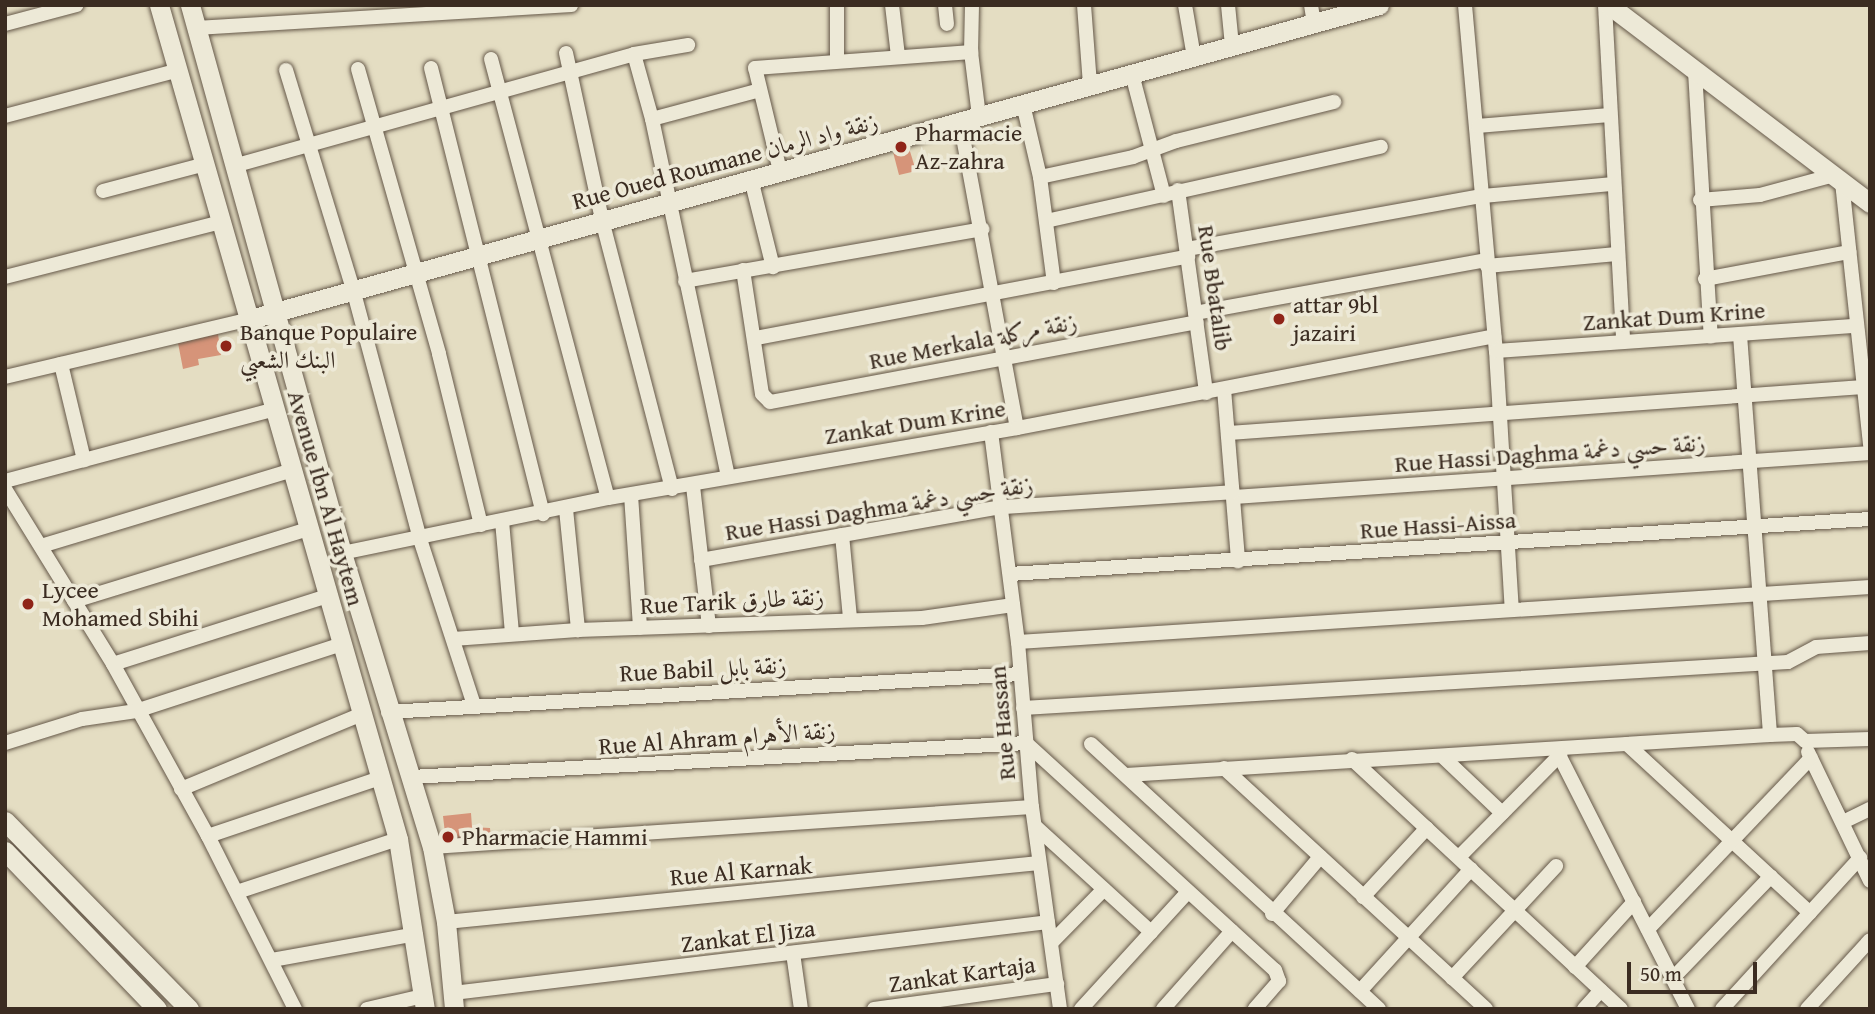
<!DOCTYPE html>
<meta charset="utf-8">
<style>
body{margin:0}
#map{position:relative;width:1875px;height:1014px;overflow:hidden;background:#e4ddc2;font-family:"Gentium Book Plus",Amiri,serif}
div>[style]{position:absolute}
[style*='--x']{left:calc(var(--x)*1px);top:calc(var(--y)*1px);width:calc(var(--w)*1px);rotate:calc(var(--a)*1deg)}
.building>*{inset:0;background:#d69479}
.roads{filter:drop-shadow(0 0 2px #655849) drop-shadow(0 0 2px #655849)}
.street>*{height:14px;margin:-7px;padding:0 7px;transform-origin:7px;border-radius:7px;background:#ede9d7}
.secondary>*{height:19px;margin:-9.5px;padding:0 9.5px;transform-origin:9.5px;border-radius:9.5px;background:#ede9d7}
.dots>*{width:19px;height:19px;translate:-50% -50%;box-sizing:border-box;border:4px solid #ede9d7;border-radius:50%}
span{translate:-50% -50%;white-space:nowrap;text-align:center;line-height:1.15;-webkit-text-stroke:7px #ede9d7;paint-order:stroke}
.poi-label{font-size:24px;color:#3b2c21}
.left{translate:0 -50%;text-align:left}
.street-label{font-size:24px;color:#3b2c21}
.frame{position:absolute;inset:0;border:7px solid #3b2c21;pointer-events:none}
.scale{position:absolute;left:1627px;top:962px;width:130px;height:32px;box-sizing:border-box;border:4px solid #3b2c21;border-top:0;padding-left:9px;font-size:21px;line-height:24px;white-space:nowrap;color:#3b2c21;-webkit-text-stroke:5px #ede9d7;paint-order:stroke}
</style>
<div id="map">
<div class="building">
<div style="clip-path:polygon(909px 148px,916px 171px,899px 175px,893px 152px)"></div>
<div style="clip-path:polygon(218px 334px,221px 355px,198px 359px,199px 365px,183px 369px,178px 343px)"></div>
<div style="clip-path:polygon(471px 813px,472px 827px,490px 828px,491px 840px,446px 842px,443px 816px)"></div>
</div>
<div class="roads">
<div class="street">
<div style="--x:892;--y:5;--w:51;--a:83.3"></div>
<div style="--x:945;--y:5;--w:19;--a:84"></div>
<div style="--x:972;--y:5;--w:47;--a:91.2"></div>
<div style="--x:971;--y:52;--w:64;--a:82.9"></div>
<div style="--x:1084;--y:5;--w:80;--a:85.7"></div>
<div style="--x:1185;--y:5;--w:53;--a:80.2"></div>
<div style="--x:1228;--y:5;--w:41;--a:84.4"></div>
<div style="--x:1311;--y:5;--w:18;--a:81"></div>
<div style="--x:1465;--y:5;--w:347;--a:84.9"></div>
<div style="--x:1496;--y:351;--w:258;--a:86.5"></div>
<div style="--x:1605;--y:5;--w:337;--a:86.9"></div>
<div style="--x:5;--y:24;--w:74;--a:-14.8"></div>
<div style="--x:196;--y:28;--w:376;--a:-3.5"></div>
<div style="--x:566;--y:53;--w:171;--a:77.8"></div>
<div style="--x:602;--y:220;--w:278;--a:75.4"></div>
<div style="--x:634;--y:54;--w:67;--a:74.5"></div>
<div style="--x:652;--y:119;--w:366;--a:78"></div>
<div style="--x:491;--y:59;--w:454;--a:75.1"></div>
<div style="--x:837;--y:61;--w:56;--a:-90"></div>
<div style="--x:431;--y:68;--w:460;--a:75.9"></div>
<div style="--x:358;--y:69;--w:296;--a:74.1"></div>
<div style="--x:439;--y:354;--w:176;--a:76.2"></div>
<div style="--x:286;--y:70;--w:229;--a:73"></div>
<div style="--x:353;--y:289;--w:256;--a:75"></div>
<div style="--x:419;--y:536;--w:178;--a:72"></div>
<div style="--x:1695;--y:71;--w:266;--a:86.6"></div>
<div style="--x:1132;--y:74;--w:126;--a:75.3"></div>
<div style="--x:1023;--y:104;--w:75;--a:76.9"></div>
<div style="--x:1040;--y:177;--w:107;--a:82.5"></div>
<div style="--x:5;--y:116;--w:180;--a:-14.8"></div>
<div style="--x:652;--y:119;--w:112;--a:-15"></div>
<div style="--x:960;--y:121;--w:312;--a:79.5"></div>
<div style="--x:1478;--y:126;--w:131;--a:-4.8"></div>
<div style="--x:237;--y:165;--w:412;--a:-15.6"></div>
<div style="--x:634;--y:54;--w:55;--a:-9.5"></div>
<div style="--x:780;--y:171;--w:106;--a:-103.6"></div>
<div style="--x:755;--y:68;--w:217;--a:-4.2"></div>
<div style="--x:1040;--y:177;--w:95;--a:-12.1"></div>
<div style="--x:1133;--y:157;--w:46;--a:-20.4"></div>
<div style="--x:1176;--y:141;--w:163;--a:-13.9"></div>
<div style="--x:751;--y:179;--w:91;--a:76"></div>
<div style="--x:1842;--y:182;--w:265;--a:83.9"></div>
<div style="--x:1178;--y:190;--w:205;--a:82.1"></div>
<div style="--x:103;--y:191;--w:106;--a:-14.8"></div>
<div style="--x:1700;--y:200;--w:60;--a:-4.8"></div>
<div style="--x:1760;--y:195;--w:77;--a:-15.1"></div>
<div style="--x:1046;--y:221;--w:343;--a:-12.5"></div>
<div style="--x:1187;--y:249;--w:301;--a:-10.2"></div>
<div style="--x:1483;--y:196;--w:131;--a:-5.3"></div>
<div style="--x:1487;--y:266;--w:130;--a:-5.3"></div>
<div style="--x:743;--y:270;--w:125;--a:81.3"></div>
<div style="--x:762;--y:394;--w:11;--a:45"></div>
<div style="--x:770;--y:402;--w:434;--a:-10.6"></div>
<div style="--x:5;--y:277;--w:223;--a:-14.3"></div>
<div style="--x:1705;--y:279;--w:147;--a:-10.6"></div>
<div style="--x:685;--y:281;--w:302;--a:-9.9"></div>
<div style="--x:1195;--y:313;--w:297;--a:-10.3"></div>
<div style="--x:1740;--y:335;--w:401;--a:85.7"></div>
<div style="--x:756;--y:338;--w:440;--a:-10.7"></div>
<div style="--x:1496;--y:351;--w:361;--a:-4"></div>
<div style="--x:61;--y:364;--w:99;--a:76.5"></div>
<div style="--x:5;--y:377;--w:249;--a:-13.3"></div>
<div style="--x:1224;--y:389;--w:173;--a:85.3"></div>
<div style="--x:991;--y:432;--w:212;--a:82.7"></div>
<div style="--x:1018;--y:642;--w:166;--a:85.2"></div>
<div style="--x:1032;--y:807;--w:204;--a:82.1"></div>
<div style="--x:1229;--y:433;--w:636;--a:-4.15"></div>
<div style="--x:5;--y:481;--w:279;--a:-14.9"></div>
<div style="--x:693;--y:486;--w:141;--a:83.5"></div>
<div style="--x:5;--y:489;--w:206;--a:58.3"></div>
<div style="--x:113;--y:664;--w:196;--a:61.1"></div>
<div style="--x:208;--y:836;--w:194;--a:63.3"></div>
<div style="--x:631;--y:495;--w:133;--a:86.1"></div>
<div style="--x:1234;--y:497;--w:638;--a:-3.96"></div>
<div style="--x:566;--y:509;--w:122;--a:84.3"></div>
<div style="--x:502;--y:521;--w:113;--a:84.9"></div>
<div style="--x:842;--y:535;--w:83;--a:84.5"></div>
<div style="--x:41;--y:546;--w:262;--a:-16.8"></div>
<div style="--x:342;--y:553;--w:272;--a:-11.7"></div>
<div style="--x:608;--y:498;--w:415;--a:-9.7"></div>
<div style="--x:1017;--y:428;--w:486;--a:-10.9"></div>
<div style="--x:701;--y:560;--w:307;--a:-10"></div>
<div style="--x:1003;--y:507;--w:230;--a:-3.7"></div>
<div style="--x:1010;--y:574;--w:862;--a:-3.66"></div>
<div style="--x:74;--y:601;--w:245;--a:-17.1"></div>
<div style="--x:453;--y:639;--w:125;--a:-4.1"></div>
<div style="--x:578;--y:630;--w:344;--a:-2"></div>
<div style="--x:922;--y:618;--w:92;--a:-8.1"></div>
<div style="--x:1018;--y:642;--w:854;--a:-3.69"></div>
<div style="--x:113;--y:664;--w:225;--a:-17.6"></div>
<div style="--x:1023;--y:708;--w:766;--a:-3.44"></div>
<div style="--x:1788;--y:662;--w:32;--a:-28"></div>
<div style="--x:1816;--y:647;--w:54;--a:-4.2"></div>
<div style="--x:388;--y:712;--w:633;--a:-3.44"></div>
<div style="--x:5;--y:743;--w:81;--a:-17.3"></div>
<div style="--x:82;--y:719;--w:55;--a:-8.4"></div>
<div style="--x:136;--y:711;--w:217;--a:-18"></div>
<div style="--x:1091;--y:744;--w:391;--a:42.6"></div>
<div style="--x:1627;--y:744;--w:249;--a:42.7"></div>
<div style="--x:1556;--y:749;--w:292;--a:63.1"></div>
<div style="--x:1808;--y:752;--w:143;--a:64.3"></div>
<div style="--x:1442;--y:756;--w:83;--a:43.5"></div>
<div style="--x:1352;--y:759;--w:367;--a:42.9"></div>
<div style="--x:1224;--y:768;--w:356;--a:42.6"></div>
<div style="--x:1126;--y:775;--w:645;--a:-3.55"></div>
<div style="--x:1770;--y:735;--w:27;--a:-2"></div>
<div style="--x:1797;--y:734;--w:11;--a:41"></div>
<div style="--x:1805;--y:741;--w:65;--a:-1.8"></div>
<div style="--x:411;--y:777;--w:616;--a:-3.16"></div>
<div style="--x:1026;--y:743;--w:337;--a:42.4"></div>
<div style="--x:1275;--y:970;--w:12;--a:70"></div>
<div style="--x:1279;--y:981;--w:37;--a:131"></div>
<div style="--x:181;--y:789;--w:196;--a:-22.5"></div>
<div style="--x:1843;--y:822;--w:30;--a:-26"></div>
<div style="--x:1036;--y:827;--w:156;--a:42.4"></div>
<div style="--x:208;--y:836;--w:182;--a:-18.6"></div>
<div style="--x:432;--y:847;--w:601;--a:-3.81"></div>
<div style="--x:1459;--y:857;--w:144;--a:-45.3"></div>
<div style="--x:237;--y:892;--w:169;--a:-18.2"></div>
<div style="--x:1363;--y:897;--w:94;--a:-47.2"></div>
<div style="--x:1272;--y:914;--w:75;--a:-49.9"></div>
<div style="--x:446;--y:922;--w:596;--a:-5.68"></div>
<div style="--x:1648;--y:929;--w:236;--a:-46.4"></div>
<div style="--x:1052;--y:942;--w:74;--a:-45.5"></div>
<div style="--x:793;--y:953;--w:57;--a:81.9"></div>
<div style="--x:272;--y:960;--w:146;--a:-10.2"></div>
<div style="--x:1575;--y:967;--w:88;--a:-47.8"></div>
<div style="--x:1452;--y:978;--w:153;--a:-47.1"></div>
<div style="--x:1673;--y:978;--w:141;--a:-46.1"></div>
<div style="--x:1360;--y:991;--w:165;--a:-47.7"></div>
<div style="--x:453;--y:993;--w:599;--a:-6.8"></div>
<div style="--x:367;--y:1009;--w:57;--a:-13.1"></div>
<div style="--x:874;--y:1009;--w:185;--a:-7.8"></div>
<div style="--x:1081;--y:1009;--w:159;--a:-47.6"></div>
<div style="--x:1163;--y:1009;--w:104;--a:-48.5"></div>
<div style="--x:1584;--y:1009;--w:25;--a:-48"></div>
<div style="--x:1722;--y:1009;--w:205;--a:-47.6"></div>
<div style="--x:1807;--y:1009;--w:93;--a:-47.6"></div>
</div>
<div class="secondary">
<div style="--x:159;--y:5;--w:868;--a:74.01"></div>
<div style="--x:398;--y:839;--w:172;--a:81"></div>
<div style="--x:190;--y:5;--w:569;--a:74.5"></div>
<div style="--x:342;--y:553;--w:307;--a:73"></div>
<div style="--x:432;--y:847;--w:76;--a:79.4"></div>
<div style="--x:446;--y:922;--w:87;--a:84.7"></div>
<div style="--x:1609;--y:5;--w:328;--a:37.2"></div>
<div style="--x:247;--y:320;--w:1175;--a:-15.55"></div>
<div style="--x:5;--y:821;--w:263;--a:45.6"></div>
<div style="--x:5;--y:851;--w:219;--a:46.1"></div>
</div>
</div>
<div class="dots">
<div style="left:901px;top:147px;background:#8f2418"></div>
<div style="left:1279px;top:319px;background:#8f2418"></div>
<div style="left:226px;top:346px;background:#8f2418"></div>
<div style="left:28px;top:604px;background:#8f2418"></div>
<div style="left:448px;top:837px;background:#8f2418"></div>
</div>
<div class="poi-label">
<span class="left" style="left:915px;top:147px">Pharmacie<br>Az-zahra</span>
<span class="left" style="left:1293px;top:319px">attar 9bl<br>jazairi</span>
<span class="left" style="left:240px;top:346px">Banque Populaire<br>البنك الشعبي</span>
<span class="left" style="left:42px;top:604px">Lycee<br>Mohamed Sbihi</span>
<span class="left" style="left:462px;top:837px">Pharmacie Hammi</span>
</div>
<div class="street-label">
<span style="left:725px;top:161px;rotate:-15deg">Rue Oued Roumane زنقة واد الرمان</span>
<span style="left:1215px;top:288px;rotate:82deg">Rue Bbatalib</span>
<span style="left:1674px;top:316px;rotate:-4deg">Zankat Dum Krine</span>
<span style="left:973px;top:341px;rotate:-11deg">Rue Merkala زنقة مركلة</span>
<span style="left:915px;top:422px;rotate:-9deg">Zankat Dum Krine</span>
<span style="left:1550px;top:453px;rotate:-4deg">Rue Hassi Daghma زنقة حسي دغمة</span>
<span style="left:326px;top:498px;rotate:74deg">Avenue Ibn Al Haytem</span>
<span style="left:879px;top:508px;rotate:-9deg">Rue Hassi Daghma زنقة حسي دغمة</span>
<span style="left:1438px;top:525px;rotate:-4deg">Rue Hassi-Aissa</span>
<span style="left:732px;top:601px;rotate:-3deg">Rue Tarik زنقة طارق</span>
<span style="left:703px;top:669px;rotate:-3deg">Rue Babil زنقة بابل</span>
<span style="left:1002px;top:723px;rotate:-95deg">Rue Hassan</span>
<span style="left:717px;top:738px;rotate:-4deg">Rue Al Ahram زنقة الأهرام</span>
<span style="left:741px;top:871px;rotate:-5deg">Rue Al Karnak</span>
<span style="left:748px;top:936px;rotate:-7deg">Zankat El Jiza</span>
<span style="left:962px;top:974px;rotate:-8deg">Zankat Kartaja</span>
</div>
<div class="frame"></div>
<div class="scale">50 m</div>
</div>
